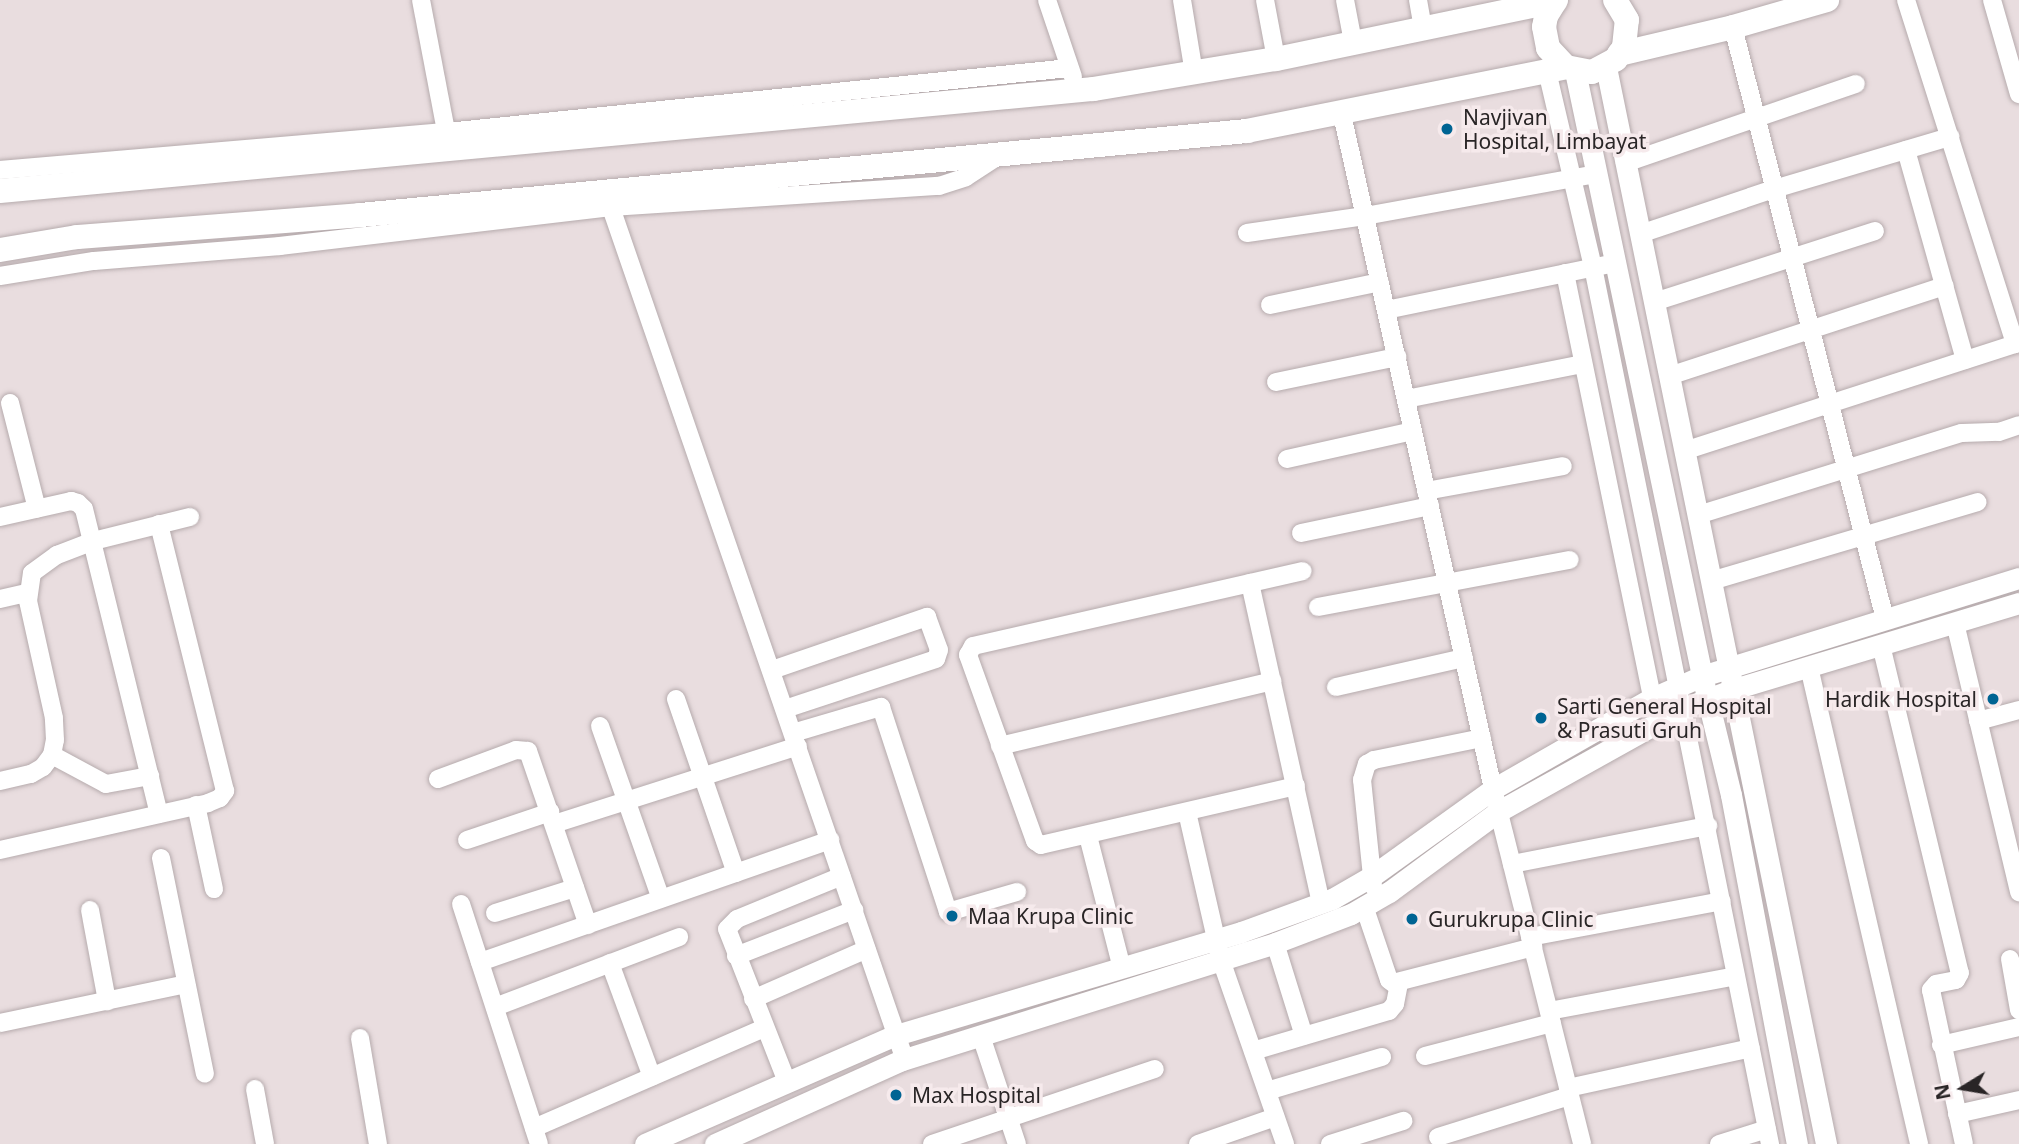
<!DOCTYPE html>
<style>
body{margin:0}
#map{position:relative;width:2019px;height:1144px;overflow:hidden;background:#e9dddf;font-family:"Noto Sans",sans-serif}
div>[style]{position:absolute}
[style*='--x']{left:calc(var(--x)*1px);top:calc(var(--y)*1px);width:calc(var(--w)*1px);rotate:calc(var(--a)*1deg)}
.roads{filter:drop-shadow(0 0 2px #b6abad) drop-shadow(0 0 2px #b6abad)}
.minor>*{height:18px;margin:-9px;padding:0 9px;transform-origin:9px;border-radius:9px;background:#fff}
.tertiary>*{height:21px;margin:-10.5px;padding:0 10.5px;transform-origin:10.5px;border-radius:10.5px;background:#fff}
.secondary>*{height:24px;margin:-12px;padding:0 12px;transform-origin:12px;border-radius:12px;background:#fff}
.dots>*{width:19px;height:19px;translate:-50% -50%;box-sizing:border-box;border:4px solid #f6eaec;border-radius:50%}
span{translate:-50% -50%;white-space:nowrap;text-align:center;line-height:1.15;-webkit-text-stroke:7px #f6eaec;paint-order:stroke}
.poi-label{font-size:21px;color:#292526}
.left{translate:0 -50%;text-align:left}
.right{translate:-100% -50%;text-align:right}
.north{position:absolute;left:1928px;top:1053px;width:70px;height:70px;-webkit-text-stroke:5px #f6eaec;paint-order:stroke;rotate:259deg;font-size:19px;font-weight:700;line-height:28px;text-align:center;color:#292526}
.north::after{content:'';display:block;margin:auto;width:24px;height:32px;background:#292526;clip-path:polygon(50% 0,100% 100%,50% 72%,0 100%)}
</style>
<div id="map">
<div class="roads">
<div class="minor">
<div style="--x:421;--y:0;--w:144;--a:79.2"></div>
<div style="--x:1047;--y:0;--w:81;--a:71.3"></div>
<div style="--x:1182;--y:0;--w:74;--a:80.7"></div>
<div style="--x:1265;--y:0;--w:60;--a:79.4"></div>
<div style="--x:1345;--y:0;--w:43;--a:79.2"></div>
<div style="--x:1418;--y:0;--w:27;--a:80"></div>
<div style="--x:1906;--y:0;--w:361;--a:72.4"></div>
<div style="--x:1992;--y:0;--w:98;--a:74"></div>
<div style="--x:1733;--y:27;--w:611;--a:75.6"></div>
<div style="--x:1547;--y:71;--w:201;--a:76.8"></div>
<div style="--x:1593;--y:267;--w:895;--a:78.59"></div>
<div style="--x:1341;--y:110;--w:696;--a:77.38"></div>
<div style="--x:1493;--y:789;--w:366;--a:75.9"></div>
<div style="--x:1906;--y:150;--w:218;--a:74.3"></div>
<div style="--x:1625;--y:163;--w:244;--a:-18.9"></div>
<div style="--x:0;--y:170;--w:449;--a:-4.9"></div>
<div style="--x:447;--y:132;--w:626;--a:-5.87"></div>
<div style="--x:608;--y:199;--w:911;--a:70.97"></div>
<div style="--x:1247;--y:233;--w:119;--a:-8.2"></div>
<div style="--x:1365;--y:216;--w:235;--a:-10.3"></div>
<div style="--x:1640;--y:234;--w:141;--a:-18.6"></div>
<div style="--x:1774;--y:189;--w:184;--a:-16.5"></div>
<div style="--x:1565;--y:273;--w:434;--a:78.4"></div>
<div style="--x:0;--y:276;--w:95;--a:-9.1"></div>
<div style="--x:94;--y:261;--w:187;--a:-4.6"></div>
<div style="--x:280;--y:246;--w:333;--a:-6.7"></div>
<div style="--x:611;--y:207;--w:329;--a:-3.7"></div>
<div style="--x:939;--y:186;--w:28;--a:-18"></div>
<div style="--x:966;--y:177;--w:38;--a:-33"></div>
<div style="--x:1654;--y:302;--w:232;--a:-17.8"></div>
<div style="--x:1270;--y:305;--w:112;--a:-11.8"></div>
<div style="--x:1386;--y:310;--w:224;--a:-11.6"></div>
<div style="--x:1669;--y:376;--w:290;--a:-18.1"></div>
<div style="--x:1276;--y:382;--w:124;--a:-11.7"></div>
<div style="--x:1406;--y:399;--w:180;--a:-11.2"></div>
<div style="--x:10;--y:403;--w:109;--a:75.7"></div>
<div style="--x:1684;--y:451;--w:352;--a:-17.9"></div>
<div style="--x:1287;--y:459;--w:129;--a:-12.5"></div>
<div style="--x:1426;--y:491;--w:139;--a:-10.3"></div>
<div style="--x:1698;--y:515;--w:276;--a:-17.3"></div>
<div style="--x:1962;--y:433;--w:37;--a:-2"></div>
<div style="--x:1999;--y:432;--w:21;--a:-19"></div>
<div style="--x:0;--y:517;--w:73;--a:-12.7"></div>
<div style="--x:71;--y:501;--w:7;--a:16"></div>
<div style="--x:78;--y:503;--w:8;--a:45"></div>
<div style="--x:84;--y:509;--w:314;--a:76.2"></div>
<div style="--x:1301;--y:533;--w:132;--a:-11.8"></div>
<div style="--x:1711;--y:581;--w:278;--a:-16.5"></div>
<div style="--x:1250;--y:583;--w:329;--a:77.5"></div>
<div style="--x:0;--y:599;--w:28;--a:-13"></div>
<div style="--x:1318;--y:607;--w:256;--a:-10.6"></div>
<div style="--x:1955;--y:623;--w:277;--a:76.6"></div>
<div style="--x:1881;--y:645;--w:337;--a:76.5"></div>
<div style="--x:1960;--y:973;--w:8;--a:120"></div>
<div style="--x:1956;--y:980;--w:20;--a:169"></div>
<div style="--x:1936;--y:984;--w:8;--a:130"></div>
<div style="--x:1931;--y:990;--w:157;--a:77.9"></div>
<div style="--x:1809;--y:667;--w:490;--a:77"></div>
<div style="--x:772;--y:670;--w:164;--a:-18.9"></div>
<div style="--x:927;--y:617;--w:35;--a:70"></div>
<div style="--x:939;--y:650;--w:9;--a:108"></div>
<div style="--x:936;--y:659;--w:159;--a:161.7"></div>
<div style="--x:1336;--y:687;--w:131;--a:-12.8"></div>
<div style="--x:676;--y:699;--w:184;--a:71"></div>
<div style="--x:1978;--y:721;--w:42;--a:-15"></div>
<div style="--x:600;--y:726;--w:183;--a:70.6"></div>
<div style="--x:793;--y:733;--w:92;--a:-16.5"></div>
<div style="--x:881;--y:707;--w:216;--a:71.9"></div>
<div style="--x:948;--y:912;--w:72;--a:-16.2"></div>
<div style="--x:1000;--y:746;--w:280;--a:-13.4"></div>
<div style="--x:52;--y:755;--w:61;--a:28.2"></div>
<div style="--x:106;--y:784;--w:45;--a:-10.3"></div>
<div style="--x:438;--y:779;--w:83;--a:-20.4"></div>
<div style="--x:516;--y:750;--w:12;--a:5"></div>
<div style="--x:528;--y:751;--w:184;--a:71"></div>
<div style="--x:0;--y:781;--w:32;--a:-13"></div>
<div style="--x:31;--y:774;--w:14;--a:-30"></div>
<div style="--x:43;--y:767;--w:15;--a:-53"></div>
<div style="--x:52;--y:755;--w:15;--a:-79"></div>
<div style="--x:55;--y:740;--w:22;--a:-93"></div>
<div style="--x:54;--y:718;--w:120;--a:-102.5"></div>
<div style="--x:28;--y:601;--w:28;--a:-82"></div>
<div style="--x:32;--y:573;--w:31;--a:-36"></div>
<div style="--x:57;--y:555;--w:39;--a:-21"></div>
<div style="--x:93;--y:541;--w:100;--a:-13.9"></div>
<div style="--x:1296;--y:786;--w:262;--a:167"></div>
<div style="--x:1041;--y:845;--w:7;--a:-146"></div>
<div style="--x:1035;--y:841;--w:198;--a:-109.8"></div>
<div style="--x:968;--y:655;--w:10;--a:-61"></div>
<div style="--x:973;--y:646;--w:338;--a:-12.8"></div>
<div style="--x:196;--y:805;--w:86;--a:77.9"></div>
<div style="--x:1187;--y:812;--w:152;--a:77.1"></div>
<div style="--x:1221;--y:960;--w:195;--a:70.8"></div>
<div style="--x:554;--y:824;--w:256;--a:-17.7"></div>
<div style="--x:1088;--y:836;--w:136;--a:75.6"></div>
<div style="--x:467;--y:840;--w:88;--a:-18.6"></div>
<div style="--x:0;--y:850;--w:213;--a:-12.7"></div>
<div style="--x:208;--y:803;--w:13;--a:-23"></div>
<div style="--x:220;--y:798;--w:9;--a:-54"></div>
<div style="--x:225;--y:791;--w:275;--a:-103.9"></div>
<div style="--x:161;--y:858;--w:220;--a:78.5"></div>
<div style="--x:1512;--y:864;--w:200;--a:-11"></div>
<div style="--x:1373;--y:886;--w:107;--a:-95.9"></div>
<div style="--x:1362;--y:780;--w:17;--a:-73"></div>
<div style="--x:1367;--y:764;--w:8;--a:-30"></div>
<div style="--x:1374;--y:760;--w:110;--a:-11.5"></div>
<div style="--x:461;--y:904;--w:252;--a:72"></div>
<div style="--x:1364;--y:906;--w:78;--a:71.3"></div>
<div style="--x:1389;--y:980;--w:5;--a:37"></div>
<div style="--x:1393;--y:983;--w:145;--a:-14.4"></div>
<div style="--x:90;--y:910;--w:93;--a:79.4"></div>
<div style="--x:495;--y:913;--w:84;--a:-17.4"></div>
<div style="--x:1530;--y:937;--w:195;--a:-10.6"></div>
<div style="--x:1275;--y:943;--w:97;--a:72.7"></div>
<div style="--x:736;--y:956;--w:127;--a:-21.3"></div>
<div style="--x:2010;--y:959;--w:52;--a:80"></div>
<div style="--x:480;--y:962;--w:371;--a:-19.2"></div>
<div style="--x:610;--y:963;--w:121;--a:69.8"></div>
<div style="--x:753;--y:999;--w:124;--a:-23.7"></div>
<div style="--x:495;--y:1007;--w:197;--a:-20.8"></div>
<div style="--x:1549;--y:1011;--w:190;--a:-10.6"></div>
<div style="--x:0;--y:1023;--w:190;--a:-11.8"></div>
<div style="--x:981;--y:1036;--w:114;--a:71.6"></div>
<div style="--x:360;--y:1038;--w:108;--a:80.4"></div>
<div style="--x:1941;--y:1045;--w:80;--a:-13"></div>
<div style="--x:1253;--y:1051;--w:142;--a:-16.4"></div>
<div style="--x:1389;--y:1011;--w:9;--a:-49"></div>
<div style="--x:1395;--y:1004;--w:21;--a:-79"></div>
<div style="--x:1425;--y:1056;--w:131;--a:-14.6"></div>
<div style="--x:787;--y:1082;--w:164;--a:-111.4"></div>
<div style="--x:727;--y:929;--w:14;--a:-45"></div>
<div style="--x:737;--y:919;--w:113;--a:-22.3"></div>
<div style="--x:1568;--y:1088;--w:187;--a:-12.3"></div>
<div style="--x:255;--y:1089;--w:56;--a:79.7"></div>
<div style="--x:1267;--y:1091;--w:120;--a:-16.5"></div>
<div style="--x:1957;--y:1114;--w:64;--a:-12.7"></div>
<div style="--x:534;--y:1128;--w:251;--a:-23.5"></div>
<div style="--x:1438;--y:1137;--w:138;--a:-17.3"></div>
<div style="--x:932;--y:1144;--w:235;--a:-18.6"></div>
<div style="--x:1198;--y:1144;--w:82;--a:-19.3"></div>
<div style="--x:1330;--y:1144;--w:77;--a:-17.5"></div>
<div style="--x:1719;--y:1144;--w:50;--a:-17.4"></div>
</div>
<div class="tertiary">
<div style="--x:1606;--y:67;--w:1099;--a:78.45"></div>
<div style="--x:1575;--y:71;--w:618;--a:78.14"></div>
<div style="--x:1702;--y:676;--w:122;--a:76.3"></div>
<div style="--x:1731;--y:795;--w:355;--a:79.3"></div>
<div style="--x:645;--y:1144;--w:274;--a:-23.5"></div>
<div style="--x:896;--y:1035;--w:360;--a:-16.6"></div>
<div style="--x:1241;--y:932;--w:97;--a:-19.9"></div>
<div style="--x:1332;--y:899;--w:46;--a:-29.9"></div>
<div style="--x:1372;--y:876;--w:149;--a:-35.7"></div>
<div style="--x:1493;--y:789;--w:183;--a:-29.8"></div>
<div style="--x:1652;--y:698;--w:55;--a:-23.7"></div>
<div style="--x:1702;--y:676;--w:332;--a:-17.2"></div>
<div style="--x:715;--y:1144;--w:205;--a:-24.2"></div>
<div style="--x:902;--y:1060;--w:391;--a:-17.4"></div>
<div style="--x:1275;--y:943;--w:81;--a:-20.9"></div>
<div style="--x:1351;--y:914;--w:44;--a:-30.1"></div>
<div style="--x:1389;--y:892;--w:137;--a:-36.4"></div>
<div style="--x:1499;--y:811;--w:212;--a:-29.1"></div>
<div style="--x:1684;--y:708;--w:53;--a:-20.8"></div>
<div style="--x:1734;--y:689;--w:298;--a:-16.8"></div>
</div>
<div class="secondary">
<div style="--x:1556;--y:0;--w:19;--a:122"></div>
<div style="--x:1546;--y:16;--w:11;--a:100"></div>
<div style="--x:1544;--y:27;--w:21;--a:79"></div>
<div style="--x:1548;--y:48;--w:26;--a:47"></div>
<div style="--x:1566;--y:67;--w:26;--a:11"></div>
<div style="--x:1592;--y:72;--w:27;--a:-28"></div>
<div style="--x:1616;--y:59;--w:14;--a:-56"></div>
<div style="--x:1624;--y:47;--w:27;--a:-84"></div>
<div style="--x:1627;--y:20;--w:23;--a:-121"></div>
<div style="--x:1619;--y:54;--w:117;--a:-13.3"></div>
<div style="--x:1733;--y:27;--w:98;--a:-16"></div>
<div style="--x:0;--y:191;--w:1099;--a:-5.33"></div>
<div style="--x:1094;--y:89;--w:184;--a:-9.4"></div>
<div style="--x:1276;--y:59;--w:285;--a:-11.7"></div>
<div style="--x:0;--y:250;--w:78;--a:-9.6"></div>
<div style="--x:77;--y:237;--w:284;--a:-4.4"></div>
<div style="--x:360;--y:215;--w:891;--a:-5.41"></div>
<div style="--x:1247;--y:131;--w:325;--a:-11.3"></div>
</div>
</div>
<div class="dots">
<div style="left:1447px;top:129px;background:#006493"></div>
<div style="left:1993px;top:699px;background:#006493"></div>
<div style="left:1541px;top:718px;background:#006493"></div>
<div style="left:952px;top:916px;background:#006493"></div>
<div style="left:1412px;top:919px;background:#006493"></div>
<div style="left:896px;top:1095px;background:#006493"></div>
</div>
<div class="poi-label">
<span class="left" style="left:1463px;top:129px">Navjivan<br>Hospital, Limbayat</span>
<span class="right" style="left:1977px;top:699px">Hardik Hospital</span>
<span class="left" style="left:1557px;top:718px">Sarti General Hospital<br>&amp; Prasuti Gruh</span>
<span class="left" style="left:968px;top:916px">Maa Krupa Clinic</span>
<span class="left" style="left:1428px;top:919px">Gurukrupa Clinic</span>
<span class="left" style="left:912px;top:1095px">Max Hospital</span>
</div>
<div class="north">N</div>
</div>
